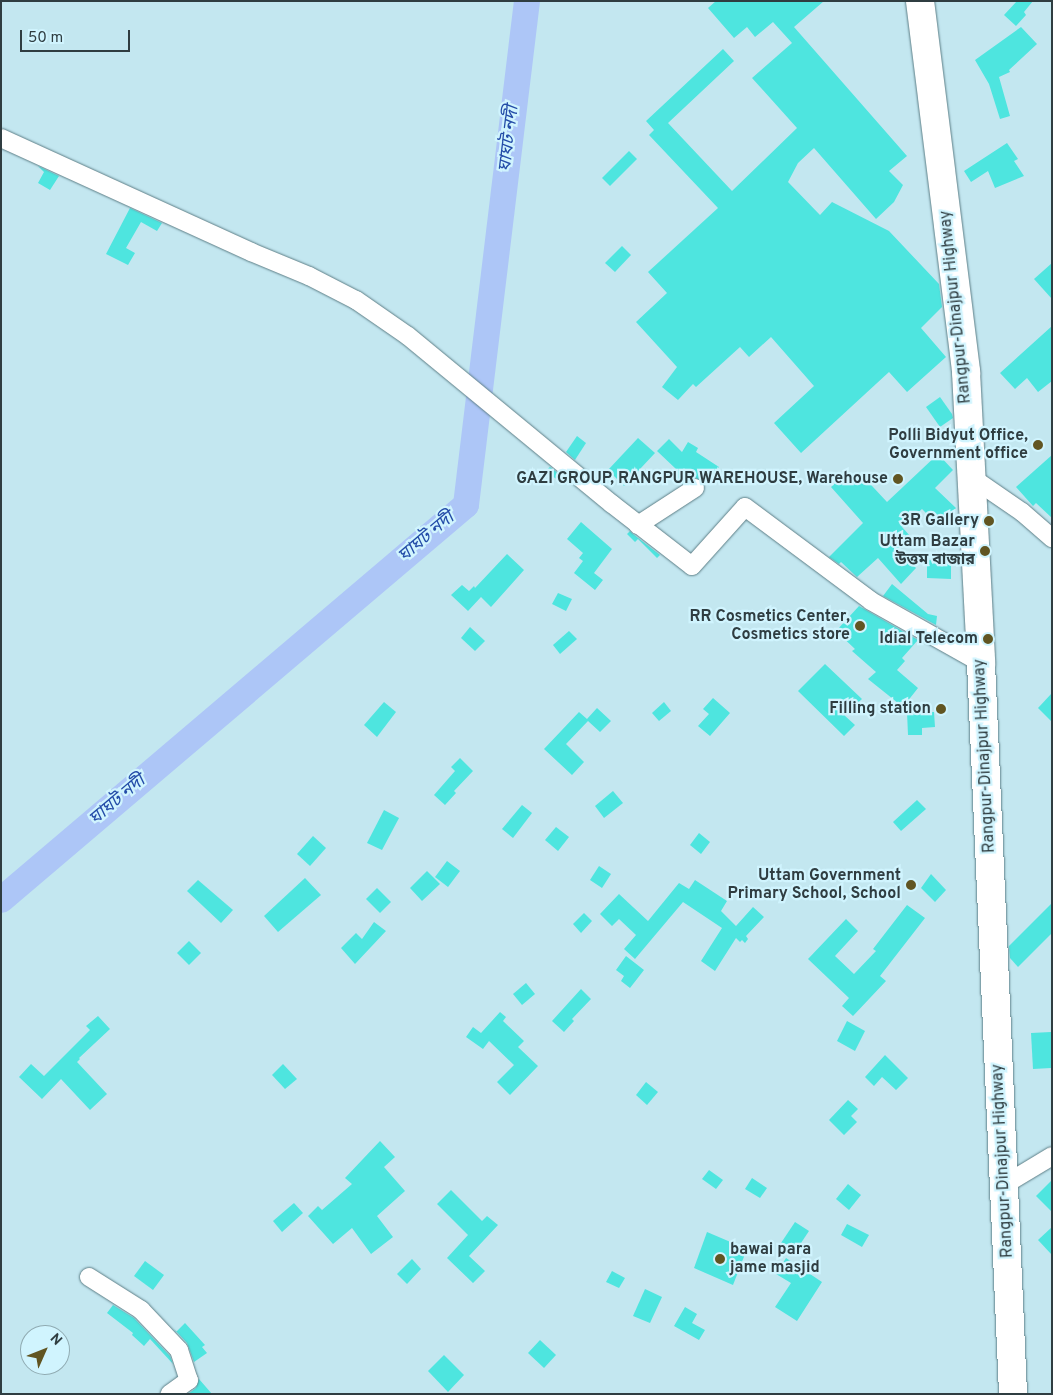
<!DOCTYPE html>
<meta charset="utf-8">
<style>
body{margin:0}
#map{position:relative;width:1053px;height:1395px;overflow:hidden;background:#c3e7f0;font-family:Overpass,"Noto Sans Bengali",sans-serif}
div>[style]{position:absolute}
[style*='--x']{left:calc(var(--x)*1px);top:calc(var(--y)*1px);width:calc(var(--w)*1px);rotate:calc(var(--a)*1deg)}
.river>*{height:26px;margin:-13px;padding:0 13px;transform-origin:13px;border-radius:13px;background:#adc6f7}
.building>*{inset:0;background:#4ee5df}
.roads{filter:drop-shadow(0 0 1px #5d7e86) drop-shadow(0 0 1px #5d7e86)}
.street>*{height:18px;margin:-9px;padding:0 9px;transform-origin:9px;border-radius:9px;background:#fff}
.highway>*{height:28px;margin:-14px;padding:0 14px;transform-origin:14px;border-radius:14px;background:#fff}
.dots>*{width:14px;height:14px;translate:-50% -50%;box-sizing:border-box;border:2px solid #d0f4fe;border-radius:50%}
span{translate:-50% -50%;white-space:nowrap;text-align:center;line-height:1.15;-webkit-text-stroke:4.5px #d0f4fe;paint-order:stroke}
.street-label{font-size:16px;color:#2f3d41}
.poi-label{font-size:16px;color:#2f3d41;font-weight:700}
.right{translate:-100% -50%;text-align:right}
.left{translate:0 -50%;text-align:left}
.water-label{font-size:18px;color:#234ca8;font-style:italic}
.frame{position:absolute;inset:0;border:2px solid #2f3d41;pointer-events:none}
.north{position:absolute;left:20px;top:1325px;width:50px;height:50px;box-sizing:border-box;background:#d0f4fe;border:1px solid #90abb2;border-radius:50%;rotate:46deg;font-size:14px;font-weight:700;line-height:20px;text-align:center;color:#2f3d41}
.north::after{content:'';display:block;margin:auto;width:18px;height:22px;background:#615522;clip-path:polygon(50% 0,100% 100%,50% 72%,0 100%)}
.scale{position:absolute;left:20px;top:30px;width:110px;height:22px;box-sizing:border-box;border:2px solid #2f3d41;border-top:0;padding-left:6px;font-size:15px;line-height:18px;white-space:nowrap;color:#2f3d41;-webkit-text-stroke:4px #d0f4fe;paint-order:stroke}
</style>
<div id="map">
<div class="river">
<div style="--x:1;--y:900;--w:610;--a:-40.35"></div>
<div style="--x:466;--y:505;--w:508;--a:-83.1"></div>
</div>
<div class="building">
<div style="clip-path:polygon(716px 1px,824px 1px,794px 27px,907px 156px,889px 171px,903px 185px,894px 202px,876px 219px,814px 148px,798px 163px,788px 182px,820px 215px,832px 202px,889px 231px,939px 284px,942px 307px,921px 328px,946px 357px,907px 392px,889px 372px,801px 453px,774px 423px,814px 386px,771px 337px,749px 357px,740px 347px,696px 387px,693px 384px,678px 400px,662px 387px,677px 367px,636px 322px,667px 293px,648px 272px,718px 208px,649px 135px,654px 130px,646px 121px,723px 49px,734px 61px,668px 123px,732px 191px,797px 128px,752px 78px,792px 43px,773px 22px,755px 37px,747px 27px,734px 38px,708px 8px)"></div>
<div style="clip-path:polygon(1017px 1px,1033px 1px,1024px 12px,1026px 15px,1016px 26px,1004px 15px)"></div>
<div style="clip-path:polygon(1021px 27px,1037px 44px,1009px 70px,1010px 72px,999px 77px,1010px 116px,1000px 119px,989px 84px,975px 60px)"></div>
<div style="clip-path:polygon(1007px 143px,1018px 159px,1014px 161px,1024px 176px,995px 188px,988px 171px,971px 182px,964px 171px)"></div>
<div style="clip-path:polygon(629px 151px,637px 159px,610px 186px,602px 178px)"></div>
<div style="clip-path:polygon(38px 166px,59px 176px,50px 190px,38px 183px,44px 172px)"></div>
<div style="clip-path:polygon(130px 208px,162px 223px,157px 231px,141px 222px,126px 248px,135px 253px,128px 265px,106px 254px)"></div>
<div style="clip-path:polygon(622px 246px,631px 255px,615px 272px,605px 263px)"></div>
<div style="clip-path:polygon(1052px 263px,1052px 299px,1034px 279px)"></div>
<div style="clip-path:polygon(1052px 326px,1052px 381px,1038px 392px,1027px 378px,1015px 389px,1000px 373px)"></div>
<div style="clip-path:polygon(940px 397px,952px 414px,953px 418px,940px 427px,926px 407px)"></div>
<div style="clip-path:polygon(577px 436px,586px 443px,575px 460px,566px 452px)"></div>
<div style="clip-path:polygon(638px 438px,655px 453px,624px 486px,608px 470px)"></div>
<div style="clip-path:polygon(669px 439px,682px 452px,688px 442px,698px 448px,696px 452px,719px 467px,711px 479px,709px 477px,703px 482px,694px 477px,682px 484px,672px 472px,676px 469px,657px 451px)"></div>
<div style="clip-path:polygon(938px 454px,953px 470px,935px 488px,956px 508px,939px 526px,922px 509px,902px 527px,911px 537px,897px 549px,916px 568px,901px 584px,878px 558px,857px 577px,841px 562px,839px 564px,829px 557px,863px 523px,831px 487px,841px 478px,846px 484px,859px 472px,887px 502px)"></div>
<div style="clip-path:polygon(1052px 455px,1052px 518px,1036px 503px,1033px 506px,1016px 487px)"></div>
<div style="clip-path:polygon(550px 467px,568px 481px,565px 485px,545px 471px)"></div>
<div style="clip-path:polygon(581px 522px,612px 549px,594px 573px,603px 580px,595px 590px,574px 573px,583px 561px,579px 558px,583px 553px,567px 539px)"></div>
<div style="clip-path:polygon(630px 531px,633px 534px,660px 555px,657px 558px,638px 539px,635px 542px,627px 534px)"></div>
<div style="clip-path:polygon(507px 554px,524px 570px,491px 607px,481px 597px,468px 611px,451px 595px,462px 585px,469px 591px,474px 586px,475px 588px)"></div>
<div style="clip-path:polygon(927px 560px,951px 561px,951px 579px,927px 578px)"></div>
<div style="clip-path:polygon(892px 584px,928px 614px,937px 616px,936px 625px,883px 596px)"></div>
<div style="clip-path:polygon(558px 593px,572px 599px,566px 611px,552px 604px)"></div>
<div style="clip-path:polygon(859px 606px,918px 640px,902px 658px,905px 661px,897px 670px,918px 688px,903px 707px,868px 679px,876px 672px,852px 651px,855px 649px,836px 631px)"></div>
<div style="clip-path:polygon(470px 627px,485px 641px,475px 651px,461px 638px)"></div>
<div style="clip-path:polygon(569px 631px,577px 639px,560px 654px,553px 645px)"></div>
<div style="clip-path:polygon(825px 664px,862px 699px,844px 715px,855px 725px,844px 736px,798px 691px)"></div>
<div style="clip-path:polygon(1052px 693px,1052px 722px,1038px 708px)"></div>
<div style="clip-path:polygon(713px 698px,730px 713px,710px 736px,698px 726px,709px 714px,703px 709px)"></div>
<div style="clip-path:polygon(384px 702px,396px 712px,377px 737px,364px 725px)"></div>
<div style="clip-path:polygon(664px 702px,671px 711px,659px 721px,652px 713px)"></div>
<div style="clip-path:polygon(597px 708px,611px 721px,600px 732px,588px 721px,566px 744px,584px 762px,572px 775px,544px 749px,579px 712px,587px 719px)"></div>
<div style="clip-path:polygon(907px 712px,934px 712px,935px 727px,922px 728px,922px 735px,908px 735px)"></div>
<div style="clip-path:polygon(460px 758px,473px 771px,454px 791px,456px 793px,445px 805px,434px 795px,455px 771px,451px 767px)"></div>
<div style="clip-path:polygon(613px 791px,623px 803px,604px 818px,595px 806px)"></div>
<div style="clip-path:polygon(917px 800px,926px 809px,901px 831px,893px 822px)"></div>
<div style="clip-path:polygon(522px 805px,532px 813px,513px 838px,502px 829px)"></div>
<div style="clip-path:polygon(384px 810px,399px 818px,382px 850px,367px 843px)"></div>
<div style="clip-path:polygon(556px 827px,569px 837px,558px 851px,545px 840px)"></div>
<div style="clip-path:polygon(699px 833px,710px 842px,701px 854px,690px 845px)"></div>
<div style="clip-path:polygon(313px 836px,326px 848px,310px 866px,297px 854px)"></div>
<div style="clip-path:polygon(447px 861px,460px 871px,448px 887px,435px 877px)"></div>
<div style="clip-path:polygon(599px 866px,611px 874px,602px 888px,590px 880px)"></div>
<div style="clip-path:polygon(427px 871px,440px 884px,422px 901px,410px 888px)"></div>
<div style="clip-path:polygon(931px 874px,946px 890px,935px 902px,921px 888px)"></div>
<div style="clip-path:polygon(305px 878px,321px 895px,278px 932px,264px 916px)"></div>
<div style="clip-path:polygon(198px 880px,233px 910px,221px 923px,187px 891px)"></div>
<div style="clip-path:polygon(695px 880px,727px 901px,721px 911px,736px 926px,753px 907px,764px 917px,746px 936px,748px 939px,745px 943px,742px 940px,740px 942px,736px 938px,715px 971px,701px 961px,722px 928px,683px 902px,635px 959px,624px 949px,636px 935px,619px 919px,612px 926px,600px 914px,619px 894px,648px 921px,679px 883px,689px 889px)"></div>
<div style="clip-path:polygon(377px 888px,391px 902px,380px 913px,366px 899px)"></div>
<div style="clip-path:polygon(1052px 903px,1052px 933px,1018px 967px,1010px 958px,1009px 946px)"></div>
<div style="clip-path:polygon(907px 905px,925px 918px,880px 976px,886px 981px,853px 1016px,842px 1006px,849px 998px,808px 959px,846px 919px,858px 931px,835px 956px,854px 974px,876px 951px,873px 949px)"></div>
<div style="clip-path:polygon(584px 913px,592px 921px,581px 933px,573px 924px)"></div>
<div style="clip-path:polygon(374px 922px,386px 931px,355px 964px,341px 948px,356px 933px,362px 939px)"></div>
<div style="clip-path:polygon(189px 941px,201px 953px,189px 965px,177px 953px)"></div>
<div style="clip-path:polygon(626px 956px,644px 970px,630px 988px,621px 981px,624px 976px,616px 970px)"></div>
<div style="clip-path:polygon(526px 983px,535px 994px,522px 1005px,513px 994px)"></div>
<div style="clip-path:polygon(581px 989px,591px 999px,572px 1019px,574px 1021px,564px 1032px,552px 1021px)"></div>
<div style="clip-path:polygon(500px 1012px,506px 1017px,503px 1021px,524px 1041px,518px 1047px,538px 1066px,510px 1095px,497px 1082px,514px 1065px,489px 1041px,483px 1049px,466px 1037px,473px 1027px,481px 1033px)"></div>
<div style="clip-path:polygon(98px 1016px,110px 1029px,79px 1058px,80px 1059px,77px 1062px,107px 1094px,90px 1110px,61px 1079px,42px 1099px,19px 1077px,31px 1064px,44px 1076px,90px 1030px,86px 1026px)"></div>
<div style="clip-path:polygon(847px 1021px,865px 1031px,855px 1051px,837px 1041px)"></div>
<div style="clip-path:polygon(1051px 1032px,1051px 1068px,1033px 1069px,1031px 1033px)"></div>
<div style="clip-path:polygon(885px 1055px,908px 1078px,896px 1090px,882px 1077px,874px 1086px,865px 1077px)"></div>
<div style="clip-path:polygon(283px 1064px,297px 1079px,285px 1089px,272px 1075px)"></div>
<div style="clip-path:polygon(646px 1082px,658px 1092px,647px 1105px,636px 1095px)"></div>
<div style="clip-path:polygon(848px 1100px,858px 1109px,851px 1116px,857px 1122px,844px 1135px,829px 1120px)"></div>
<div style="clip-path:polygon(380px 1141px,395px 1157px,384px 1167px,405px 1191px,377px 1216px,393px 1237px,371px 1254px,352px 1228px,333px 1244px,308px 1216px,318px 1206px,322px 1210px,352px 1184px,345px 1178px)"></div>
<div style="clip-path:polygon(709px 1170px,723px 1180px,716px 1189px,702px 1179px)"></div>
<div style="clip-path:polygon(752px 1178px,767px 1188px,760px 1198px,745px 1189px)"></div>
<div style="clip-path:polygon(1052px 1180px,1052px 1212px,1036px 1196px)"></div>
<div style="clip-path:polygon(848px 1184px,861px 1195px,849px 1210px,836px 1199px)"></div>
<div style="clip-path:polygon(451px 1190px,482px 1221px,487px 1216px,498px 1225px,469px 1256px,485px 1271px,473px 1283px,447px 1258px,468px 1235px,437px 1204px)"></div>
<div style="clip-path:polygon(294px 1203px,303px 1213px,282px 1232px,273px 1221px)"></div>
<div style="clip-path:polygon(795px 1222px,809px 1231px,795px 1252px,781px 1243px)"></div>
<div style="clip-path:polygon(847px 1224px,869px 1235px,862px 1247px,841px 1235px)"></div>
<div style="clip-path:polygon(1052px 1227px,1052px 1255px,1038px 1240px)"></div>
<div style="clip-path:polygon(707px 1232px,747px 1249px,733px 1285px,694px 1268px)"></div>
<div style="clip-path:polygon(786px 1258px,822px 1282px,797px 1321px,775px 1307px,791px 1283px,776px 1274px)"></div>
<div style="clip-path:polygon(412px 1259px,421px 1269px,407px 1284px,397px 1274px)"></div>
<div style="clip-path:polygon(145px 1261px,164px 1275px,153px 1290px,134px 1276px)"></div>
<div style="clip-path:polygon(612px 1271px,625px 1278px,619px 1288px,606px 1282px)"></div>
<div style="clip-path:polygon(645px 1289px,662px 1297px,650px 1323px,633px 1316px)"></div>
<div style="clip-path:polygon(113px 1305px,134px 1318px,170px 1356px,173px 1364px,150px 1339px,144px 1346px,132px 1335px,133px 1333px,107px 1313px)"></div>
<div style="clip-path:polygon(685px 1307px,697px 1314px,692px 1323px,705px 1330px,699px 1340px,674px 1326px)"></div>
<div style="clip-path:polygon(185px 1323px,205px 1345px,202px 1347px,207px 1353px,194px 1362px,187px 1343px,174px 1329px,176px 1332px)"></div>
<div style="clip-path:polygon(540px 1340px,556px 1355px,544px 1368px,528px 1353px)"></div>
<div style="clip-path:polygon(444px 1355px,464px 1375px,448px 1392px,428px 1371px)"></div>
<div style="clip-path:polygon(199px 1379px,212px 1394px,188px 1394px,196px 1388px)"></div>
</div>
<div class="roads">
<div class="street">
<div style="--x:1;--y:138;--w:275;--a:24.5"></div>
<div style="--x:251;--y:252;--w:63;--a:22.5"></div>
<div style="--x:309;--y:276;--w:53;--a:27.1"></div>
<div style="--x:356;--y:300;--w:63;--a:34.7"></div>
<div style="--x:408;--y:336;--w:264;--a:39.5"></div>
<div style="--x:612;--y:504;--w:101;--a:37.8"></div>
<div style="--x:692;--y:566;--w:79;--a:-48.1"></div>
<div style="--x:745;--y:507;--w:157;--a:36.7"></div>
<div style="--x:871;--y:601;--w:126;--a:29.4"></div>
<div style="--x:971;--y:477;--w:62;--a:34.5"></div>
<div style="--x:1022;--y:512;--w:40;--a:41"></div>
<div style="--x:638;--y:525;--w:68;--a:-33"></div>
<div style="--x:1004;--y:1185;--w:56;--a:-31.1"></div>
<div style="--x:89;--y:1277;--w:62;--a:32.4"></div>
<div style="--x:141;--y:1310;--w:55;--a:46.5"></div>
<div style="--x:179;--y:1350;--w:32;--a:72"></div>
<div style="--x:189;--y:1380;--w:24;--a:144"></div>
</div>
<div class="highway">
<div style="--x:920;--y:1;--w:374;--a:82.9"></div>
<div style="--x:966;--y:372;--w:291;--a:87"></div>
<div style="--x:981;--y:663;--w:732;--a:87.49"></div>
</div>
</div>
<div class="dots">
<div style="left:1038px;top:445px;background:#615522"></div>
<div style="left:898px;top:479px;background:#615522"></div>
<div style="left:989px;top:521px;background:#615522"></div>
<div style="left:985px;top:551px;background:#615522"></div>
<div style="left:860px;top:626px;background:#615522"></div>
<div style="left:988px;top:639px;background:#615522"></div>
<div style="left:941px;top:709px;background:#615522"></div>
<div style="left:911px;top:885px;background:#615522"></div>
<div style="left:720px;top:1259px;background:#615522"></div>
</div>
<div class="street-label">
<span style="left:956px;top:307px;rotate:-96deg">Rangpur-Dinajpur Highway</span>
<span style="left:985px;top:756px;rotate:-93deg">Rangpur-Dinajpur Highway</span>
<span style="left:1003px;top:1161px;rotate:-93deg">Rangpur-Dinajpur Highway</span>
</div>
<div class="poi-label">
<span class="right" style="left:1028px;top:445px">Polli Bidyut Office,<br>Government office</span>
<span class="right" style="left:888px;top:479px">GAZI GROUP, RANGPUR WAREHOUSE, Warehouse</span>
<span class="right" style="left:979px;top:521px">3R Gallery</span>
<span class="right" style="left:975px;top:551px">Uttam Bazar<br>উত্তম বাজার</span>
<span class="right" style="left:850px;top:626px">RR Cosmetics Center,<br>Cosmetics store</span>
<span class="right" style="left:978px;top:639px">Idial Telecom</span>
<span class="right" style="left:931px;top:709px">Filling station</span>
<span class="right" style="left:901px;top:885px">Uttam Government<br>Primary School, School</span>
<span class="left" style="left:730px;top:1259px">bawai para<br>jame masjid</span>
</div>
<div class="water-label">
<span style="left:510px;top:139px;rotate:-83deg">ঘাঘট নদী</span>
<span style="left:427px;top:538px;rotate:-40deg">ঘাঘট নদী</span>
<span style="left:118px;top:801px;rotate:-40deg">ঘাঘট নদী</span>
</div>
<div class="frame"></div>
<div class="north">N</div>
<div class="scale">50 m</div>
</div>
